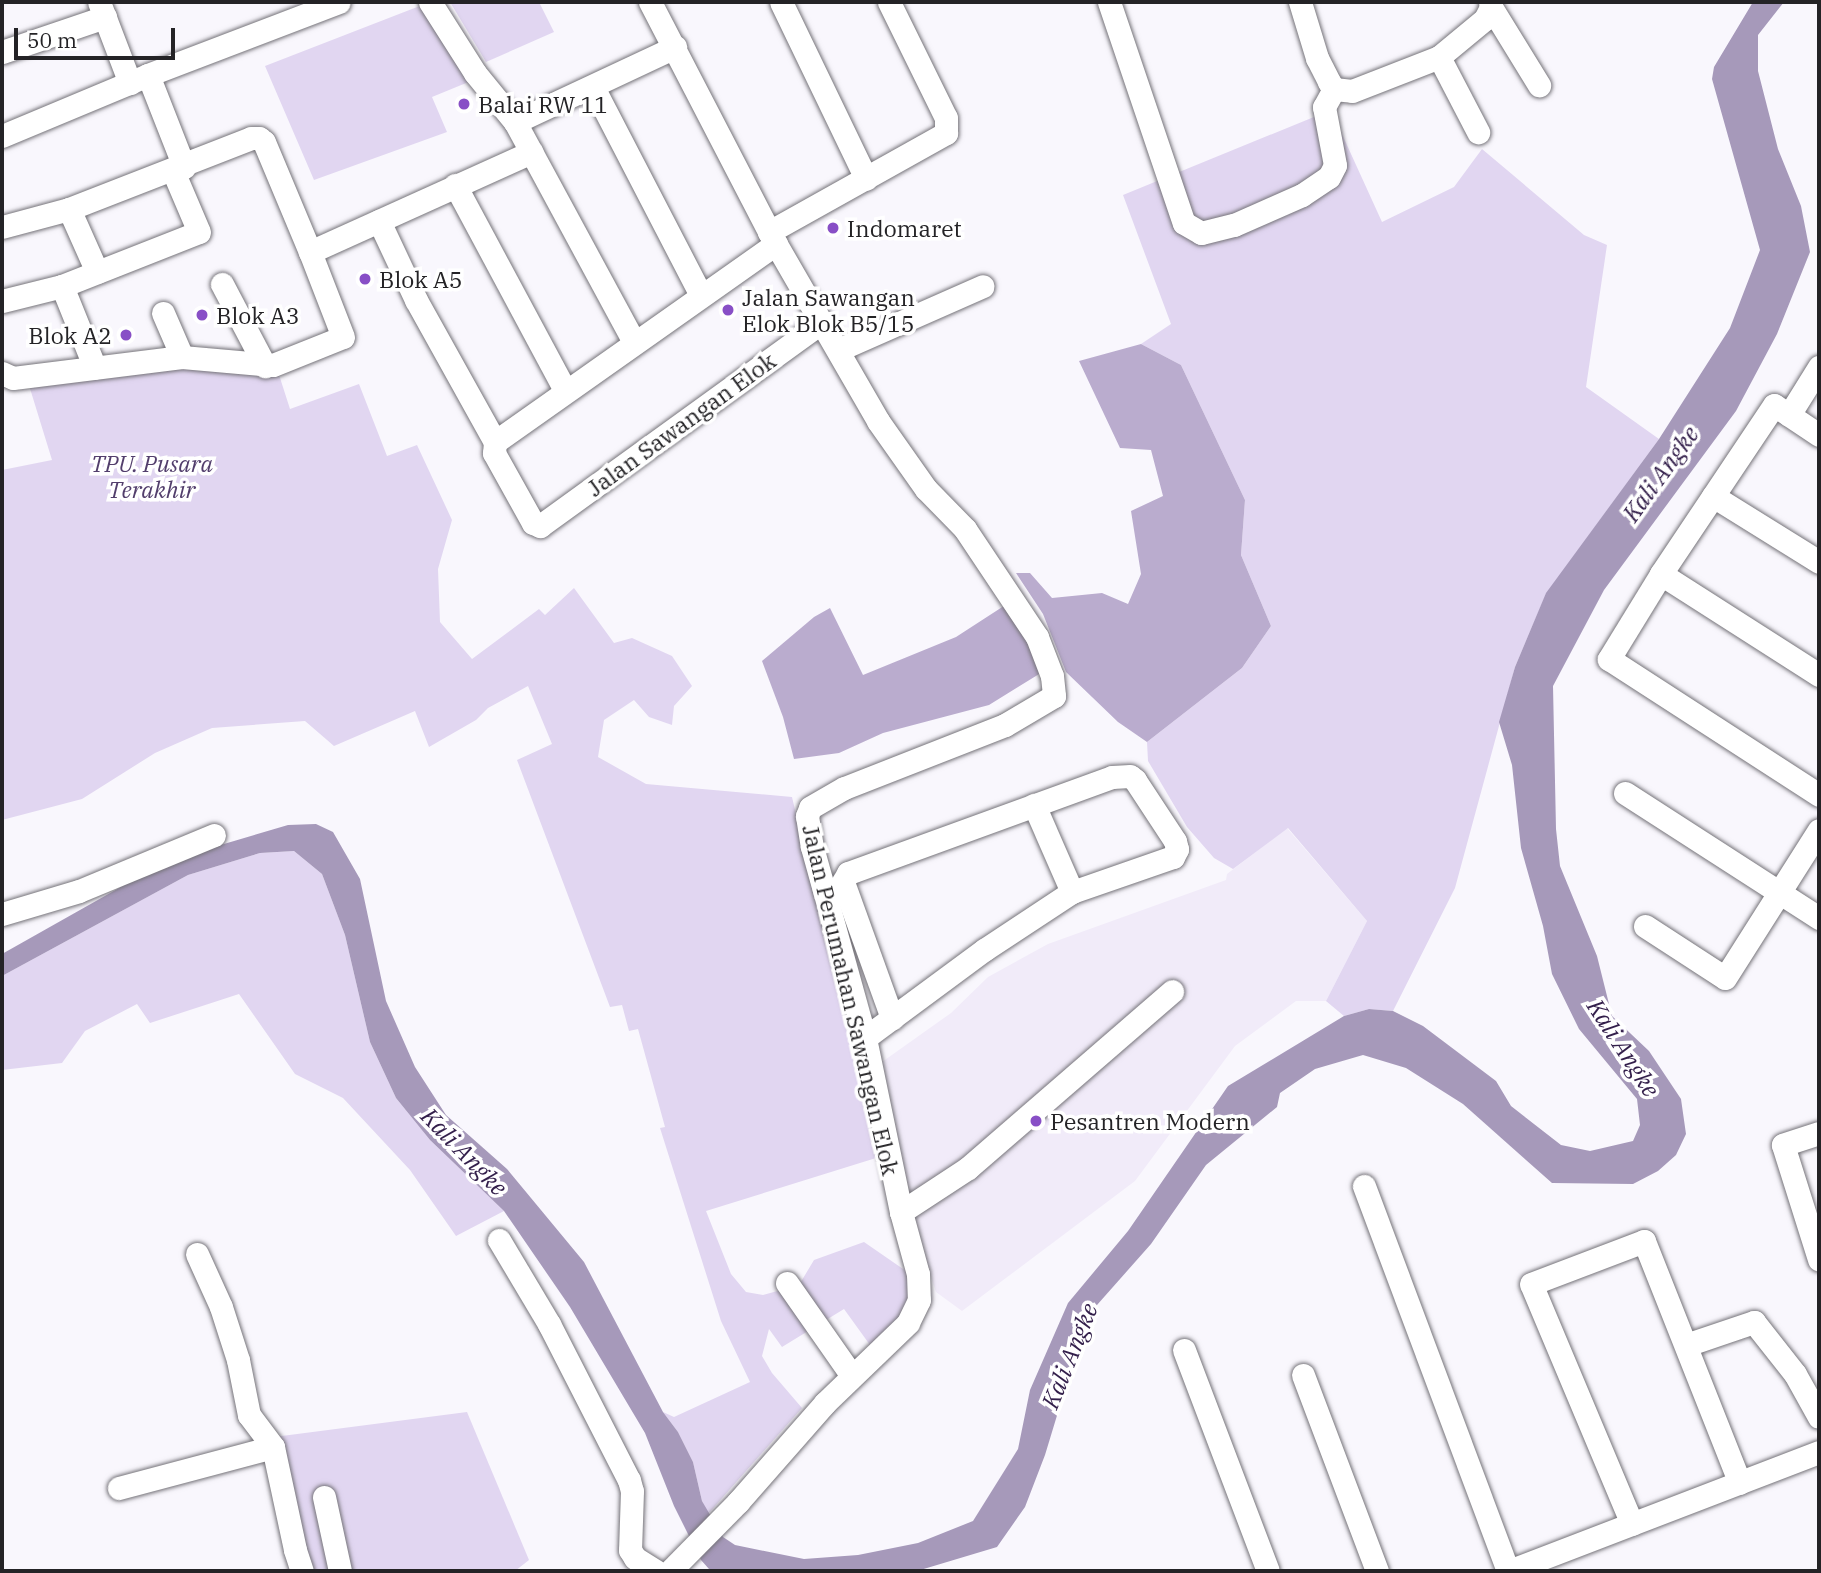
<!DOCTYPE html>
<style>
body{margin:0}
#map{position:relative;width:1821px;height:1573px;overflow:hidden;background:#f9f7fd;font-family:"IBM Plex Serif",serif}
div>[style]{position:absolute}
[style*='--x']{left:calc(var(--x)*1px);top:calc(var(--y)*1px);width:calc(var(--w)*1px);rotate:calc(var(--a)*1deg)}
.built>*{inset:0;background:#f1ebf9}
.green>*{inset:0;background:#e1d6f1}
.forest>*{inset:0;background:#baacce}
.water>*{inset:0;background:#a699ba}
.roads{filter:drop-shadow(0 0 2px #757379) drop-shadow(0 0 2px #757379)}
.minor>*{height:23px;margin:-11.5px;padding:0 11.5px;transform-origin:11.5px;border-radius:11.5px;background:#fff}
.dots>*{width:19px;height:19px;translate:-50% -50%;box-sizing:border-box;border:4px solid #fff;border-radius:50%}
span{translate:-50% -50%;white-space:nowrap;text-align:center;line-height:1.15;-webkit-text-stroke:7px #fff;paint-order:stroke}
.poi-label{font-size:23px;color:#242326}
.left{translate:0 -50%;text-align:left}
.right{translate:-100% -50%;text-align:right}
.street-label{font-size:23px;color:#242326}
.park-label{font-size:23px;color:#523e6c;font-style:italic}
.water-label{font-size:24px;color:#331f4b;font-style:italic}
.frame{position:absolute;inset:0;border:4px solid #242326;pointer-events:none}
.scale{position:absolute;left:14px;top:28px;width:161px;height:32px;box-sizing:border-box;border:4px solid #242326;border-top:0;padding-left:9px;font-size:21px;line-height:24px;white-space:nowrap;color:#242326;-webkit-text-stroke:5px #fff;paint-order:stroke}
</style>
<div id="map">
<div class="built">
<div style="clip-path:polygon(1287px 828px,1367px 921px,1326px 1001px,1296px 1001px,1235px 1046px,1135px 1181px,962px 1311px,936px 1292px,911px 1219px,882px 1062px,951px 1013px,988px 977px,1048px 944px,1226px 880px,1227px 874px)"></div>
</div>
<div class="green">
<div style="clip-path:polygon(430px 2px,471px 81px,432px 97px,447px 132px,314px 180px,265px 66px)"></div>
<div style="clip-path:polygon(450px 2px,539px 2px,554px 32px,486px 62px)"></div>
<div style="clip-path:polygon(1331px 110px,1382px 222px,1454px 187px,1482px 149px,1584px 235px,1607px 245px,1586px 387px,1659px 439px,1546px 594px,1515px 667px,1455px 888px,1393px 1011px,1369px 1009px,1344px 1016px,1326px 1001px,1367px 921px,1288px 828px,1233px 869px,1214px 858px,1187px 827px,1148px 761px,1147px 742px,1242px 668px,1271px 626px,1241px 555px,1245px 500px,1181px 365px,1141px 344px,1171px 324px,1123px 195px)"></div>
<div style="clip-path:polygon(273px 356px,290px 409px,359px 384px,387px 456px,417px 445px,452px 520px,438px 569px,440px 622px,472px 659px,539px 609px,545px 615px,574px 588px,614px 643px,632px 638px,672px 656px,692px 686px,674px 706px,672px 725px,649px 717px,634px 700px,604px 720px,598px 757px,646px 784px,792px 797px,876px 1158px,706px 1211px,731px 1274px,746px 1292px,763px 1295px,799px 1285px,814px 1260px,864px 1242px,906px 1271px,911px 1305px,870px 1345px,844px 1309px,782px 1347px,769px 1329px,762px 1356px,772px 1373px,802px 1408px,708px 1514px,702px 1501px,693px 1462px,678px 1432px,663px 1412px,674px 1417px,750px 1382px,721px 1321px,660px 1128px,665px 1127px,638px 1029px,629px 1031px,622px 1005px,610px 1007px,517px 760px,552px 744px,528px 686px,488px 708px,476px 720px,429px 747px,415px 711px,334px 746px,305px 721px,212px 728px,155px 753px,82px 799px,2px 820px,2px 470px,52px 460px,28px 382px)"></div>
<div style="clip-path:polygon(294px 851px,322px 874px,345px 935px,370px 1042px,396px 1098px,430px 1140px,504px 1211px,456px 1236px,410px 1170px,343px 1098px,295px 1074px,239px 994px,150px 1023px,137px 1004px,85px 1031px,62px 1063px,2px 1070px,2px 976px,188px 875px,260px 853px)"></div>
<div style="clip-path:polygon(467px 1412px,529px 1560px,515px 1571px,308px 1571px,274px 1437px)"></div>
</div>
<div class="forest">
<div style="clip-path:polygon(1141px 344px,1181px 365px,1245px 500px,1241px 555px,1271px 626px,1242px 668px,1147px 742px,1118px 722px,1066px 672px,1043px 614px,1016px 573px,1030px 573px,1052px 598px,1102px 593px,1128px 604px,1141px 574px,1131px 511px,1163px 496px,1151px 450px,1120px 448px,1079px 361px)"></div>
<div style="clip-path:polygon(1010px 602px,1044px 671px,989px 705px,883px 733px,839px 753px,794px 759px,783px 717px,762px 661px,814px 617px,830px 608px,863px 675px,956px 637px)"></div>
</div>
<div class="water">
<div style="clip-path:polygon(1753px 2px,1784px 2px,1758px 35px,1758px 71px,1778px 149px,1801px 206px,1810px 252px,1777px 334px,1736px 411px,1604px 590px,1553px 686px,1556px 829px,1560px 866px,1597px 956px,1612px 1016px,1649px 1051px,1681px 1099px,1686px 1134px,1676px 1155px,1658px 1171px,1633px 1184px,1552px 1183px,1463px 1104px,1406px 1068px,1363px 1055px,1315px 1069px,1280px 1093px,1277px 1107px,1206px 1165px,1151px 1244px,1097px 1305px,1079px 1343px,1045px 1455px,1025px 1507px,997px 1547px,917px 1571px,709px 1569px,701px 1560px,674px 1506px,645px 1433px,570px 1307px,504px 1211px,430px 1140px,396px 1098px,370px 1042px,345px 935px,322px 874px,294px 851px,260px 853px,188px 875px,2px 976px,2px 954px,119px 888px,153px 865px,288px 825px,316px 824px,333px 832px,360px 879px,386px 1001px,415px 1067px,446px 1115px,507px 1169px,584px 1262px,663px 1412px,678px 1432px,693px 1462px,702px 1501px,723px 1537px,735px 1545px,804px 1559px,858px 1555px,918px 1543px,973px 1521px,1018px 1449px,1030px 1390px,1068px 1303px,1128px 1231px,1228px 1086px,1344px 1016px,1369px 1009px,1393px 1011px,1423px 1026px,1496px 1081px,1511px 1106px,1561px 1145px,1590px 1151px,1633px 1141px,1640px 1125px,1637px 1099px,1579px 1029px,1552px 974px,1543px 926px,1521px 848px,1512px 765px,1499px 722px,1515px 667px,1546px 593px,1659px 439px,1730px 328px,1760px 250px,1712px 79px,1714px 67px)"></div>
</div>
<div class="roads">
<div class="minor">
<div style="--x:99;--y:2;--w:87;--a:69.1"></div>
<div style="--x:430;--y:2;--w:84;--a:57.6"></div>
<div style="--x:475;--y:73;--w:63;--a:50.8"></div>
<div style="--x:515;--y:122;--w:250;--a:61.6"></div>
<div style="--x:650;--y:2;--w:259;--a:62.6"></div>
<div style="--x:769;--y:232;--w:218;--a:60"></div>
<div style="--x:878;--y:421;--w:83;--a:54.8"></div>
<div style="--x:926;--y:489;--w:56;--a:45.7"></div>
<div style="--x:965;--y:529;--w:130;--a:56.3"></div>
<div style="--x:1037;--y:637;--w:42;--a:69"></div>
<div style="--x:1052;--y:676;--w:20;--a:84"></div>
<div style="--x:1054;--y:696;--w:57;--a:149.4"></div>
<div style="--x:1005;--y:725;--w:173;--a:158.6"></div>
<div style="--x:844;--y:788;--w:39;--a:150"></div>
<div style="--x:810;--y:808;--w:9;--a:111"></div>
<div style="--x:807;--y:816;--w:31;--a:81"></div>
<div style="--x:812;--y:847;--w:198;--a:74.5"></div>
<div style="--x:865;--y:1038;--w:178;--a:78.3"></div>
<div style="--x:901;--y:1212;--w:64;--a:74.7"></div>
<div style="--x:918;--y:1274;--w:26;--a:88"></div>
<div style="--x:919;--y:1300;--w:25;--a:116"></div>
<div style="--x:908;--y:1323;--w:115;--a:136.1"></div>
<div style="--x:825;--y:1403;--w:132;--a:131.3"></div>
<div style="--x:738;--y:1502;--w:97;--a:134.6"></div>
<div style="--x:781;--y:2;--w:196;--a:64.3"></div>
<div style="--x:1109;--y:2;--w:233;--a:71.3"></div>
<div style="--x:1184;--y:223;--w:20;--a:30"></div>
<div style="--x:1201;--y:233;--w:34;--a:-14"></div>
<div style="--x:1234;--y:225;--w:74;--a:-23.8"></div>
<div style="--x:1302;--y:195;--w:32;--a:-34"></div>
<div style="--x:1329;--y:177;--w:13;--a:-63"></div>
<div style="--x:1335;--y:165;--w:59;--a:-100.7"></div>
<div style="--x:1324;--y:107;--w:21;--a:-61"></div>
<div style="--x:1300;--y:2;--w:59;--a:73.1"></div>
<div style="--x:1317;--y:58;--w:27;--a:63"></div>
<div style="--x:1329;--y:82;--w:9;--a:54"></div>
<div style="--x:1334;--y:89;--w:18;--a:6"></div>
<div style="--x:1352;--y:91;--w:93;--a:-21.3"></div>
<div style="--x:1439;--y:57;--w:60;--a:-39.6"></div>
<div style="--x:1485;--y:19;--w:13;--a:-63"></div>
<div style="--x:1491;--y:7;--w:5;--a:-101"></div>
<div style="--x:1491;--y:7;--w:92;--a:58.4"></div>
<div style="--x:2;--y:52;--w:109;--a:-18.8"></div>
<div style="--x:1439;--y:57;--w:85;--a:62.5"></div>
<div style="--x:148;--y:75;--w:99;--a:68.6"></div>
<div style="--x:593;--y:87;--w:234;--a:62.6"></div>
<div style="--x:515;--y:122;--w:177;--a:-25.1"></div>
<div style="--x:2;--y:136;--w:158;--a:-22.7"></div>
<div style="--x:148;--y:75;--w:204;--a:-20.9"></div>
<div style="--x:455;--y:185;--w:233;--a:61.8"></div>
<div style="--x:69;--y:209;--w:69;--a:66"></div>
<div style="--x:379;--y:221;--w:87;--a:64.9"></div>
<div style="--x:416;--y:300;--w:162;--a:60.9"></div>
<div style="--x:2;--y:227;--w:69;--a:-15"></div>
<div style="--x:69;--y:209;--w:195;--a:-21.3"></div>
<div style="--x:251;--y:138;--w:8;--a:0"></div>
<div style="--x:259;--y:138;--w:6;--a:39"></div>
<div style="--x:264;--y:142;--w:119;--a:67.3"></div>
<div style="--x:769;--y:232;--w:203;--a:-29.2"></div>
<div style="--x:946;--y:133;--w:15;--a:-90"></div>
<div style="--x:946;--y:118;--w:129;--a:-116.2"></div>
<div style="--x:222;--y:284;--w:93;--a:62.3"></div>
<div style="--x:62;--y:286;--w:88;--a:68.1"></div>
<div style="--x:2;--y:301;--w:62;--a:-14"></div>
<div style="--x:62;--y:286;--w:147;--a:-21.5"></div>
<div style="--x:199;--y:232;--w:66;--a:-113.1"></div>
<div style="--x:163;--y:313;--w:48;--a:66.6"></div>
<div style="--x:838;--y:350;--w:158;--a:-23.8"></div>
<div style="--x:2;--y:373;--w:12;--a:24"></div>
<div style="--x:13;--y:378;--w:170;--a:-7.1"></div>
<div style="--x:182;--y:357;--w:91;--a:5"></div>
<div style="--x:273;--y:365;--w:75;--a:-21.8"></div>
<div style="--x:343;--y:337;--w:91;--a:-111.2"></div>
<div style="--x:310;--y:252;--w:243;--a:-24.3"></div>
<div style="--x:1789;--y:415;--w:57;--a:-58"></div>
<div style="--x:1819;--y:435;--w:54;--a:-146.3"></div>
<div style="--x:1774;--y:405;--w:203;--a:123.8"></div>
<div style="--x:1661;--y:574;--w:100;--a:121.5"></div>
<div style="--x:1609;--y:659;--w:250;--a:32.9"></div>
<div style="--x:495;--y:442;--w:11;--a:95"></div>
<div style="--x:494;--y:453;--w:80;--a:60.9"></div>
<div style="--x:533;--y:523;--w:8;--a:23"></div>
<div style="--x:540;--y:526;--w:348;--a:-35.9"></div>
<div style="--x:495;--y:442;--w:344;--a:-35.2"></div>
<div style="--x:1713;--y:496;--w:125;--a:31.9"></div>
<div style="--x:1661;--y:574;--w:188;--a:32.6"></div>
<div style="--x:1625;--y:793;--w:231;--a:32.8"></div>
<div style="--x:1034;--y:805;--w:95;--a:66.4"></div>
<div style="--x:2;--y:914;--w:80;--a:-16.6"></div>
<div style="--x:79;--y:891;--w:146;--a:-22.5"></div>
<div style="--x:1645;--y:926;--w:95;--a:33"></div>
<div style="--x:1725;--y:978;--w:175;--a:-57.6"></div>
<div style="--x:865;--y:1038;--w:148;--a:-36.5"></div>
<div style="--x:984;--y:950;--w:105;--a:-33.4"></div>
<div style="--x:1072;--y:892;--w:107;--a:-19.1"></div>
<div style="--x:1173;--y:857;--w:9;--a:-63"></div>
<div style="--x:1177;--y:849;--w:8;--a:-104"></div>
<div style="--x:1175;--y:841;--w:73;--a:-123.3"></div>
<div style="--x:1135;--y:780;--w:6;--a:-141"></div>
<div style="--x:1130;--y:776;--w:18;--a:177"></div>
<div style="--x:1112;--y:777;--w:281;--a:160"></div>
<div style="--x:848;--y:873;--w:10;--a:119"></div>
<div style="--x:843;--y:882;--w:145;--a:70.2"></div>
<div style="--x:1819;--y:1133;--w:38;--a:162"></div>
<div style="--x:1783;--y:1145;--w:120;--a:72.5"></div>
<div style="--x:1364;--y:1186;--w:411;--a:69.5"></div>
<div style="--x:901;--y:1212;--w:80;--a:-33.3"></div>
<div style="--x:968;--y:1168;--w:270;--a:-40.9"></div>
<div style="--x:499;--y:1240;--w:98;--a:59.2"></div>
<div style="--x:549;--y:1324;--w:175;--a:62.9"></div>
<div style="--x:629;--y:1480;--w:11;--a:75"></div>
<div style="--x:632;--y:1491;--w:59;--a:91.9"></div>
<div style="--x:630;--y:1550;--w:9;--a:58"></div>
<div style="--x:635;--y:1558;--w:25;--a:32"></div>
<div style="--x:197;--y:1254;--w:58;--a:65.6"></div>
<div style="--x:221;--y:1307;--w:56;--a:72.2"></div>
<div style="--x:238;--y:1360;--w:56;--a:78.7"></div>
<div style="--x:249;--y:1415;--w:40;--a:53"></div>
<div style="--x:273;--y:1447;--w:105;--a:77.9"></div>
<div style="--x:295;--y:1550;--w:22;--a:72"></div>
<div style="--x:787;--y:1283;--w:113;--a:55"></div>
<div style="--x:1686;--y:1345;--w:72;--a:-18.7"></div>
<div style="--x:1754;--y:1322;--w:66;--a:51.7"></div>
<div style="--x:1795;--y:1374;--w:49;--a:60.8"></div>
<div style="--x:1184;--y:1350;--w:236;--a:69.2"></div>
<div style="--x:1303;--y:1375;--w:210;--a:69.3"></div>
<div style="--x:119;--y:1488;--w:159;--a:-14.9"></div>
<div style="--x:324;--y:1497;--w:76;--a:77.8"></div>
<div style="--x:1632;--y:1524;--w:260;--a:-112.8"></div>
<div style="--x:1531;--y:1284;--w:121;--a:-20.8"></div>
<div style="--x:1644;--y:1241;--w:260;--a:68.4"></div>
<div style="--x:1509;--y:1571;--w:332;--a:-21"></div>
</div>
</div>
<div class="dots">
<div style="left:464px;top:104px;background:#884fc6"></div>
<div style="left:833px;top:228px;background:#884fc6"></div>
<div style="left:365px;top:279px;background:#884fc6"></div>
<div style="left:728px;top:310px;background:#884fc6"></div>
<div style="left:202px;top:315px;background:#884fc6"></div>
<div style="left:126px;top:335px;background:#884fc6"></div>
<div style="left:1036px;top:1121px;background:#884fc6"></div>
</div>
<div class="poi-label">
<span class="left" style="left:478px;top:104px">Balai RW 11</span>
<span class="left" style="left:847px;top:228px">Indomaret</span>
<span class="left" style="left:379px;top:279px">Blok A5</span>
<span class="left" style="left:742px;top:310px">Jalan Sawangan<br>Elok Blok B5/15</span>
<span class="left" style="left:216px;top:315px">Blok A3</span>
<span class="right" style="left:112px;top:335px">Blok A2</span>
<span class="left" style="left:1050px;top:1121px">Pesantren Modern</span>
</div>
<div class="street-label">
<span style="left:681px;top:424px;rotate:-36deg">Jalan Sawangan Elok</span>
<span style="left:851px;top:1000px;rotate:77deg">Jalan Perumahan Sawangan Elok</span>
</div>
<div class="park-label">
<span style="left:152px;top:476px">TPU. Pusara<br>Terakhir</span>
</div>
<div class="water-label">
<span style="left:1661px;top:474px;rotate:-54deg">Kali Angke</span>
<span style="left:1623px;top:1048px;rotate:57deg">Kali Angke</span>
<span style="left:464px;top:1152px;rotate:46deg">Kali Angke</span>
<span style="left:1070px;top:1356px;rotate:-68deg">Kali Angke</span>
</div>
<div class="frame"></div>
<div class="scale">50 m</div>
</div>
